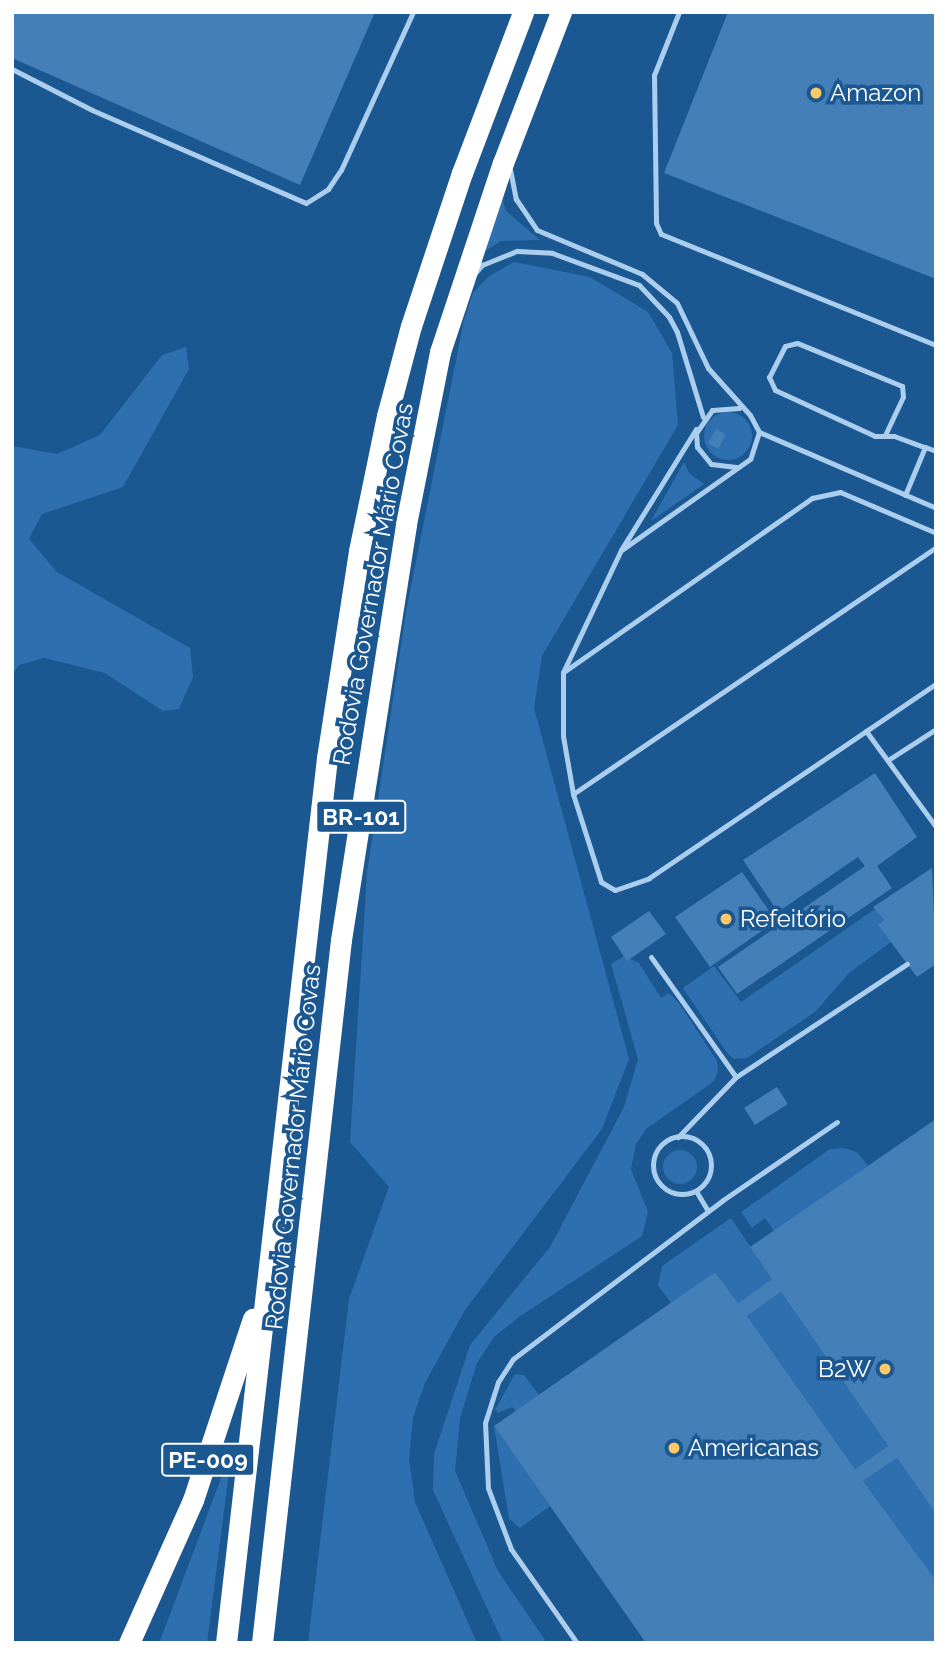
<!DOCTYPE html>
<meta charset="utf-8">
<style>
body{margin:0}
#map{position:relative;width:948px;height:1655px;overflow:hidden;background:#1b5791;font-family:Raleway,sans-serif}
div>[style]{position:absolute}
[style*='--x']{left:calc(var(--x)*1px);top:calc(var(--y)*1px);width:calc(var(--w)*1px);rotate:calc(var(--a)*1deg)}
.green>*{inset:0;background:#2e70af}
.round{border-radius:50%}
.building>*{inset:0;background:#447fb8}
.lane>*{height:5px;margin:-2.5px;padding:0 2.5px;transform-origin:2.5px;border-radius:2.5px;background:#abceee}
.lane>.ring{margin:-2.5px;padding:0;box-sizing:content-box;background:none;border:5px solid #abceee;border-radius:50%}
.highway>*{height:21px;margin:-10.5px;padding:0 10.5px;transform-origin:10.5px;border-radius:10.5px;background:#fff}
.dots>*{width:19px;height:19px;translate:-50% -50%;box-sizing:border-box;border:4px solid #1b5791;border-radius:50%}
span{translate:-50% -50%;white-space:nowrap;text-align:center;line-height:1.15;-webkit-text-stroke:7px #1b5791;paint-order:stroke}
.shield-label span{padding:2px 5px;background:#1b5791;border:2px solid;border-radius:5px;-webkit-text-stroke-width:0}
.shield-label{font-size:23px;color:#fff;font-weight:700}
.poi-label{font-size:24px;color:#fff}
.left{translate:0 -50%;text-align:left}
.right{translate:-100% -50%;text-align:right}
.street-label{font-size:24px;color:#fff}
.frame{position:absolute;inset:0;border:14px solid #fff;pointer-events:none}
</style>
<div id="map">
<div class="green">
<div style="clip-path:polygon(501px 194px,506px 211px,540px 240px,501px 241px,477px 256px)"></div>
<div style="clip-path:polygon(514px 262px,590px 277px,648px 312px,672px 353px,678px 425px,542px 656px,534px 708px,629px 1059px,602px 1129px,465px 1310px,425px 1383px,413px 1418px,409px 1459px,415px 1502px,477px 1643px,308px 1643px,349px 1299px,389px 1187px,350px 1142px,367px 873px,406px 612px,464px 320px,473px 293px,488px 277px)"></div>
<div style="clip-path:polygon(186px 347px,189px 369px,123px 487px,42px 514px,29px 539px,57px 572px,190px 648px,193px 677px,179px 709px,163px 711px,105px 673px,44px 658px,19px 665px,12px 675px,12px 446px,57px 454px,100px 435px,162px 355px)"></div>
<div class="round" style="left:704px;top:412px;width:48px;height:48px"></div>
<div style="clip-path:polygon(684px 462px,689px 473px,704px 484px,651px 521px)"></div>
<div style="clip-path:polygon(875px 909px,884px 920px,878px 925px,891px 942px,849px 973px,815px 1012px,747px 1058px,734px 1059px,728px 1054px,683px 988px,714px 966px,741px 1002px)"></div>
<div style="clip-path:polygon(624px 956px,639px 963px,661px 998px,669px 993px,679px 1003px,717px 1061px,718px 1072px,713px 1082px,646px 1129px,636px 1144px,631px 1169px,648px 1212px,642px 1236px,519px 1317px,494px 1337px,477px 1363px,460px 1418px,455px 1471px,498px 1571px,547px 1643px,503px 1643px,433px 1490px,434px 1454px,470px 1345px,550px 1247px,624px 1107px,638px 1059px,611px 964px)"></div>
<div style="clip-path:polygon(843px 1148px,857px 1152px,868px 1166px,774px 1231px,765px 1218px,752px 1228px,741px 1212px,830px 1149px)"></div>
<div class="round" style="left:663px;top:1150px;width:34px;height:34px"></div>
<div style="clip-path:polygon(731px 1218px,772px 1279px,738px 1303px,715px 1272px,671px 1303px,658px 1285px,662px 1266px)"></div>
<div style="clip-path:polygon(781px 1292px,888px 1446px,855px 1469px,747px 1316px)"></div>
<div style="clip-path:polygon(515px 1374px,524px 1375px,539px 1395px,516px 1411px,512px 1407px,498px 1413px,495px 1410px)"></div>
<div style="clip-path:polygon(494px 1426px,550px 1506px,520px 1528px,509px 1519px)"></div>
<div style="clip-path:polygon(232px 1449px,207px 1643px,159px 1643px,160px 1641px)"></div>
<div style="clip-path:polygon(897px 1458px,936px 1514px,934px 1582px,863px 1481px)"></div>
</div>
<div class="building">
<div style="clip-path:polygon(12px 12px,375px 12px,300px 185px,12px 58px)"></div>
<div style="clip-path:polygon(728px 12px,936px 12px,936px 279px,664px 173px)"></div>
<div style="clip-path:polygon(716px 429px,726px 435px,718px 449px,708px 443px)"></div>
<div style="clip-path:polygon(875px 773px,917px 837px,877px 866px,892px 888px,737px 994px,718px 967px,865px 866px,858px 857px,778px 912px,743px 860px)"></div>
<div style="clip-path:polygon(932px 868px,936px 964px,917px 977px,878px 925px,884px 920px,873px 907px)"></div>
<div style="clip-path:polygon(742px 872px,776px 921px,710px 967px,675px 917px)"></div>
<div style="clip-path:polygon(649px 911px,666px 934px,627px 961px,611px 937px)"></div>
<div style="clip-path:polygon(777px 1087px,788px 1104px,755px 1125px,744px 1108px)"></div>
<div style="clip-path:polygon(evenodd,936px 1119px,936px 1514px,897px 1458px,863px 1481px,936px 1581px,936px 1643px,646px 1643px,494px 1426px,715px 1272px,738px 1303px,772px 1279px,750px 1247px,936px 1119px,781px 1292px,888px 1446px,855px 1469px,747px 1316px,781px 1292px)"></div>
</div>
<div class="lane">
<div style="--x:679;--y:12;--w:68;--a:111.6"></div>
<div style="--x:654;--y:75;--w:148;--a:89.2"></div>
<div style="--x:656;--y:223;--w:12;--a:66"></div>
<div style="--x:661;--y:234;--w:297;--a:22"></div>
<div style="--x:12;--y:69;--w:90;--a:27.1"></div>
<div style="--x:92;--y:110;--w:233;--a:23.5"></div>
<div style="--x:306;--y:203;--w:26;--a:-32"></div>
<div style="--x:328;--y:189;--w:23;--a:-56"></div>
<div style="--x:341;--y:170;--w:174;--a:-65.5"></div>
<div style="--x:510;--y:169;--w:31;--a:79"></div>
<div style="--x:516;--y:199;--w:37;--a:56"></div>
<div style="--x:537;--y:230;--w:114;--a:22.7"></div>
<div style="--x:642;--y:274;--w:45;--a:39.6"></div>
<div style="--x:677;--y:303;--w:72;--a:64.5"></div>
<div style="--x:708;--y:368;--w:63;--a:48.2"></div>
<div style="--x:750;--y:415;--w:19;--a:62"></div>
<div style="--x:759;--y:432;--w:28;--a:108"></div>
<div style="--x:750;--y:459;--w:156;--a:144.7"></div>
<div style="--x:475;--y:273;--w:11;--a:-49"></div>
<div style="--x:482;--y:265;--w:38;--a:-22"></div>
<div style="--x:517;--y:251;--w:35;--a:3"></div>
<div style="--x:552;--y:253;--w:93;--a:20.2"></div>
<div style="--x:639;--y:285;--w:44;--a:46.8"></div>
<div style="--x:669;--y:317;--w:17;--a:62"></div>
<div style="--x:677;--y:332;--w:89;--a:73"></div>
<div style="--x:696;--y:429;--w:142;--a:121.8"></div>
<div style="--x:621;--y:550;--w:135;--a:115.4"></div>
<div style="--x:563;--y:672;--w:64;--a:90"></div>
<div style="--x:563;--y:736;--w:59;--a:80.2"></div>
<div style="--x:573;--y:794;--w:92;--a:72.3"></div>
<div style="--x:601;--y:882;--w:16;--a:30"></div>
<div style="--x:615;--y:890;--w:36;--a:-19"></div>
<div style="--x:649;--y:878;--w:346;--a:-34.1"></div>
<div style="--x:759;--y:432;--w:193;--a:23.2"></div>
<div style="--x:885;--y:435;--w:42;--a:-64.7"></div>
<div style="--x:903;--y:397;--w:11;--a:-95"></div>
<div style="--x:902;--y:386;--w:113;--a:-157.7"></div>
<div style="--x:797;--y:343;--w:12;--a:166"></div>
<div style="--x:785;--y:346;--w:35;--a:117"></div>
<div style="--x:769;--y:377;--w:14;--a:65"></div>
<div style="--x:775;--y:390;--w:110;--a:24.7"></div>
<div style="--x:875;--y:436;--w:19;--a:0"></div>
<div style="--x:894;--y:436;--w:33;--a:20"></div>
<div style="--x:925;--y:447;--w:52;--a:112.6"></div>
<div style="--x:925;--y:447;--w:12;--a:20"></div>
<div style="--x:736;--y:467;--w:25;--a:-173"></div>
<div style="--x:711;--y:464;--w:22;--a:-129"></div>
<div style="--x:697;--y:447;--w:14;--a:-94"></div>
<div style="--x:696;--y:433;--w:28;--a:-55"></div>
<div style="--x:712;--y:410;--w:27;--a:-4"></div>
<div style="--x:565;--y:671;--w:302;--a:-35"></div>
<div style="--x:812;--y:498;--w:29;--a:-12"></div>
<div style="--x:840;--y:492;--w:104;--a:23.1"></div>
<div style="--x:866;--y:731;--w:119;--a:53.9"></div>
<div style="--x:888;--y:760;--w:57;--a:-32.9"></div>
<div style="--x:573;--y:794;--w:439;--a:-34.2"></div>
<div style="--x:651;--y:957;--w:147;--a:54.7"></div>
<div class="ring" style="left:653px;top:1136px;width:53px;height:53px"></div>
<div style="--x:678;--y:1137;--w:83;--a:-46"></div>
<div style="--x:736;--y:1077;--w:205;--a:-33.5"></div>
<div style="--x:696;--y:1191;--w:23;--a:59"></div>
<div style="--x:577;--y:1643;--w:115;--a:-125.1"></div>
<div style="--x:511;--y:1549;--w:65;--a:-110.7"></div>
<div style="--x:488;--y:1488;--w:65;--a:-92.6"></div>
<div style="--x:485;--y:1423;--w:43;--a:-72.4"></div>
<div style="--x:498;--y:1382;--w:27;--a:-57"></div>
<div style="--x:513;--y:1359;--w:263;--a:-37.1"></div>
<div style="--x:723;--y:1200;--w:138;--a:-34.4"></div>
</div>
<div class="highway">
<div style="--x:129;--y:1643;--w:157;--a:-65.9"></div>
<div style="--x:193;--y:1500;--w:191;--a:-71.7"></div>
<div style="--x:226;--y:1643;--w:891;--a:-83.49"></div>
<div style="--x:327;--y:758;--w:209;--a:-81.2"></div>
<div style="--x:359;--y:551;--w:138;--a:-78.3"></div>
<div style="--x:387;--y:416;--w:93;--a:-75.1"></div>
<div style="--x:411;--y:326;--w:161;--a:-71.6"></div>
<div style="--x:462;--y:173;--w:172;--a:-69.2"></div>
<div style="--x:262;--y:1643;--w:707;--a:-83.59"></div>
<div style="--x:341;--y:940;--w:421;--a:-81.1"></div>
<div style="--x:406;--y:524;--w:175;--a:-78.8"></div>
<div style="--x:440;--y:352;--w:199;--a:-71.6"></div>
<div style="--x:503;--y:163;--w:162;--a:-69"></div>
</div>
<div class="dots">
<div style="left:816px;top:93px;background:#ffc968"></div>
<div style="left:726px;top:919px;background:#ffc968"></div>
<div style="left:885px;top:1369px;background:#ffc968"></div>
<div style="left:674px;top:1448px;background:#ffc968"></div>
</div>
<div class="shield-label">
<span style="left:361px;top:817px">BR-101</span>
<span style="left:208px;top:1460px">PE-009</span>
</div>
<div class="poi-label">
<span class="left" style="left:830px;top:93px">Amazon</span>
<span class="left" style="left:740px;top:919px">Refeitório</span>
<span class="right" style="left:871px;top:1369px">B2W</span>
<span class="left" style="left:688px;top:1448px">Americanas</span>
</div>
<div class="street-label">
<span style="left:373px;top:584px;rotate:-80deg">Rodovia Governador Mário Covas</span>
<span style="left:293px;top:1147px;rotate:-84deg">Rodovia Governador Mário Covas</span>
</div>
<div class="frame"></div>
</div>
